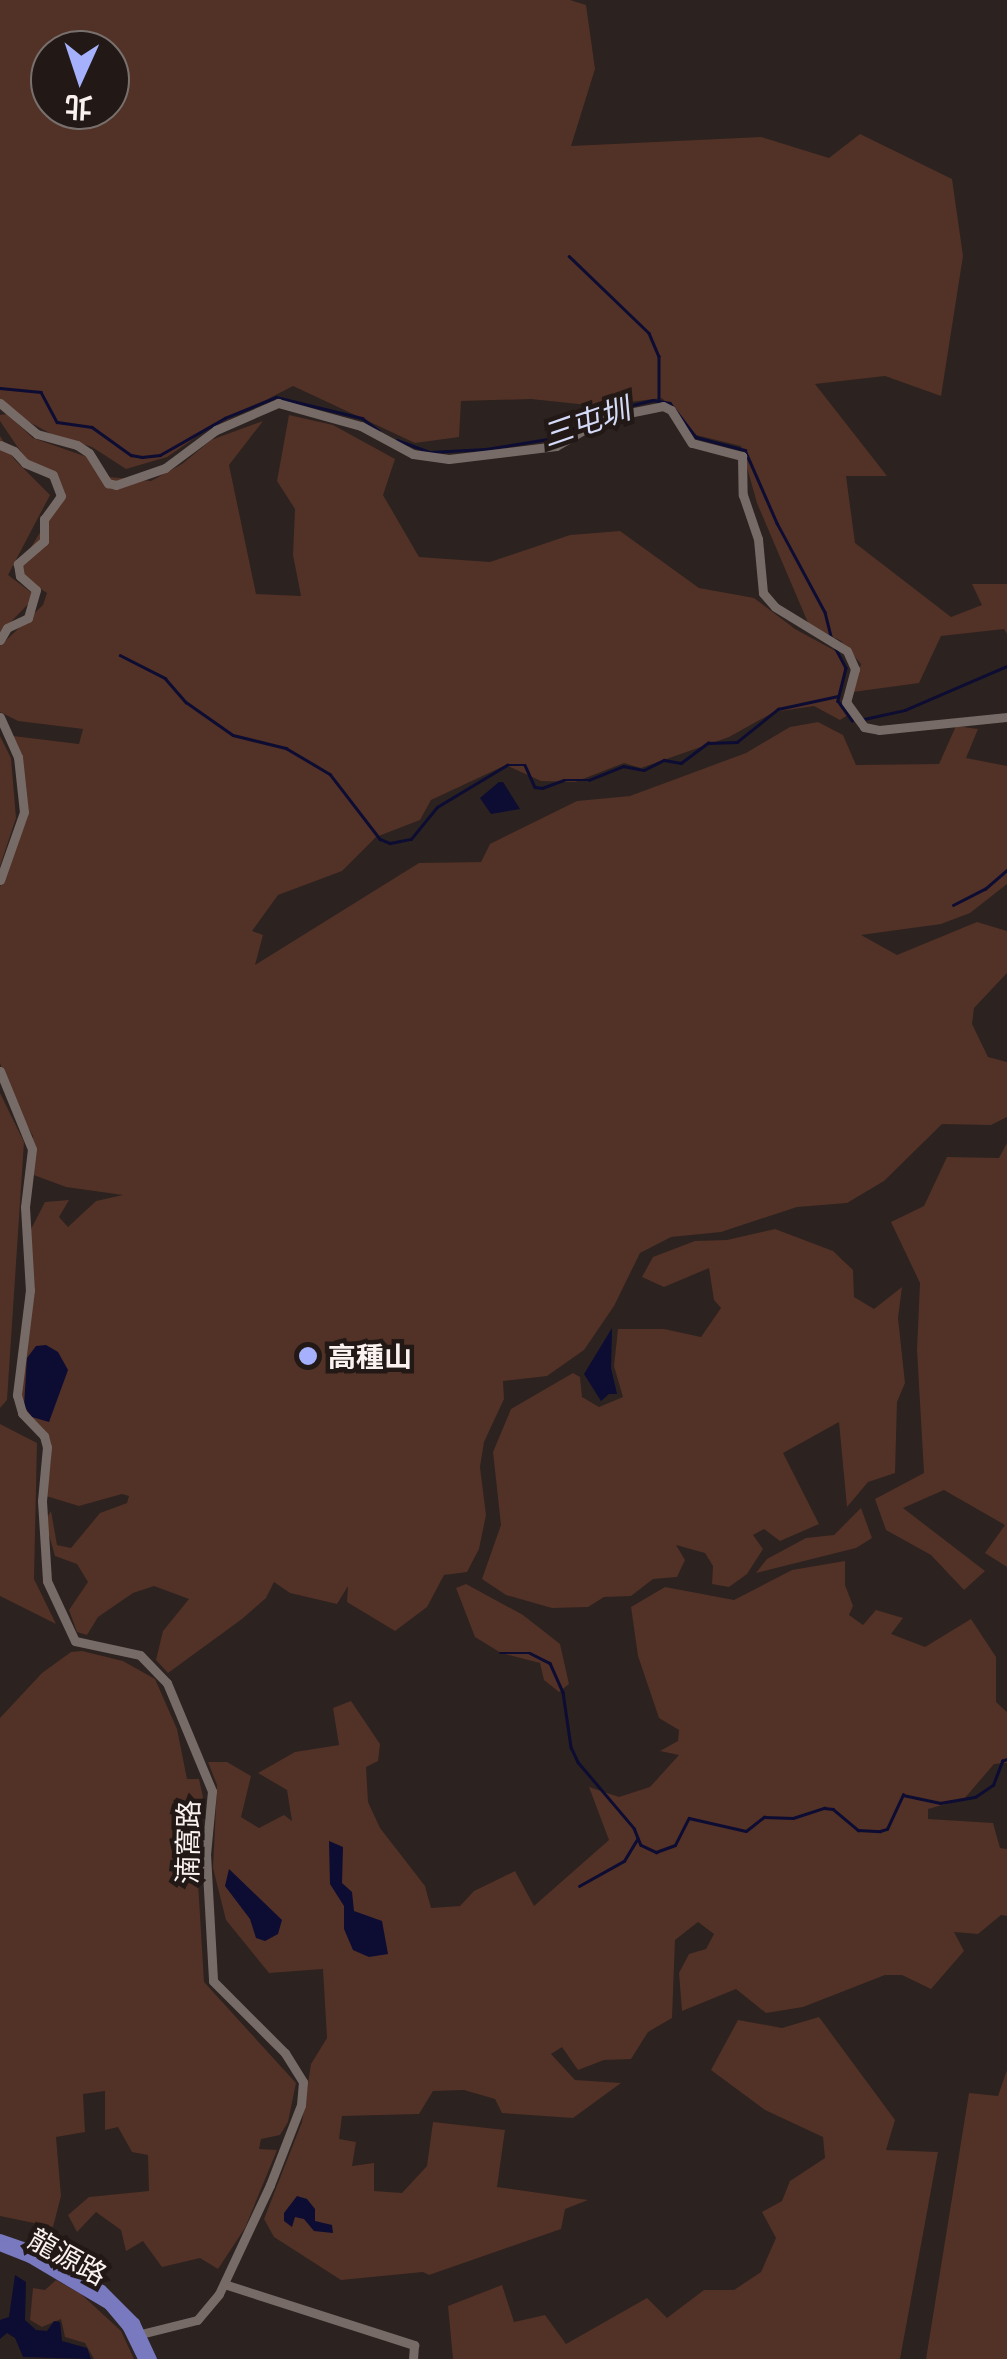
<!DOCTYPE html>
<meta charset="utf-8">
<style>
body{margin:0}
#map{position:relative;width:1007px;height:2359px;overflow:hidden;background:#2c221f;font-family:"Open Sans","Noto Sans TC",sans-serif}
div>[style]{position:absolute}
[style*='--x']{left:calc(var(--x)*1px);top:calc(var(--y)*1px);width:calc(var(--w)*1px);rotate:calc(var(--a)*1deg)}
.green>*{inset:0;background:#523126}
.water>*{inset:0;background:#0d0c33}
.stream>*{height:2.5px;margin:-1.25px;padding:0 1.25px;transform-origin:1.25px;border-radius:1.25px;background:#0d0c33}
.minor>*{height:9px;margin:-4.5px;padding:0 4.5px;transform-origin:4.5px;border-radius:4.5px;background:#776b67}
.major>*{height:10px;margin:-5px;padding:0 5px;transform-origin:5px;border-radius:5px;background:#7879bf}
.dots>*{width:28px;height:28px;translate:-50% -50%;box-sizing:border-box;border:5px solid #221916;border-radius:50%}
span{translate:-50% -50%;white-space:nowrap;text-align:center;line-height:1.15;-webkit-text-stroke:9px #221916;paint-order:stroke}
.poi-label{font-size:28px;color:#f9f2f0;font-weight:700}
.left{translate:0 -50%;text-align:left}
.street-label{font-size:28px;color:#f9f2f0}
.water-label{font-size:30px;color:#d4daf8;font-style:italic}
.north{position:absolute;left:30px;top:30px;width:100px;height:100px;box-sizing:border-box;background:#221916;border:2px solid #78706d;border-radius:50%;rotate:183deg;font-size:28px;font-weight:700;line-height:40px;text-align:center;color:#f9f2f0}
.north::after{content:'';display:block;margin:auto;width:35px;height:45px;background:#a5b1fc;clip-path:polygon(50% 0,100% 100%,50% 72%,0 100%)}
</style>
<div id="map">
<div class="green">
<div style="clip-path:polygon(evenodd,0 0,570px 0,586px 5px,595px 69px,571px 146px,761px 137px,829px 158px,860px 134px,952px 179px,963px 256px,941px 396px,885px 376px,815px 384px,887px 476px,846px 476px,855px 543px,951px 617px,982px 605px,972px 584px,1007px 584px,1007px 634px,1004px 629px,941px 636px,919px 683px,853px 692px,861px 664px,841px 641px,809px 625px,757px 503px,741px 446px,696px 435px,662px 398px,597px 406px,531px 399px,461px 401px,459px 437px,415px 443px,293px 386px,202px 433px,167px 457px,126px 469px,92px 447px,53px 435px,0 406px,0 0,50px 50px,110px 50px,110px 110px,50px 110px,50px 50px)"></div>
<div style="clip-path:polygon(7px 414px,33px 438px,87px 457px,109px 477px,151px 481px,182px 464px,211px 440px,263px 421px,229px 465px,256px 594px,301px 596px,293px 555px,295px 509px,277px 481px,289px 415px,333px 425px,395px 459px,383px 495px,419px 557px,490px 562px,570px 535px,620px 531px,699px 588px,754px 598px,795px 629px,839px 653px,846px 673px,838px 702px,848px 715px,840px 720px,814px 706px,774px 712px,729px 737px,641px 768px,624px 763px,575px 782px,541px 781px,506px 765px,431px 800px,420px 820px,376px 837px,342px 871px,278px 895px,252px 931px,263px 935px,255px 965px,419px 863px,481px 862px,490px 844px,577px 801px,630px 796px,746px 753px,790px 727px,818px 722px,843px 735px,856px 765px,939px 764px,956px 726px,978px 729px,966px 758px,1007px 766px,1007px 884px,970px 913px,941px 924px,861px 935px,897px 955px,977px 922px,1007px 931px,1007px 973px,974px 1008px,972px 1024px,988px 1057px,1007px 1062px,1007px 1117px,991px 1125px,942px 1124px,884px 1181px,847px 1203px,797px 1207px,721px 1232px,671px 1237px,640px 1253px,614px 1306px,584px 1350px,547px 1376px,503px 1381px,504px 1399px,484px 1442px,480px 1467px,486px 1515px,479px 1549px,467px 1572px,444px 1575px,427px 1607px,395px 1631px,347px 1602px,348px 1586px,337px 1604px,290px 1593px,274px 1582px,266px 1598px,242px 1619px,168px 1673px,156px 1660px,163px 1631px,189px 1599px,154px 1586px,133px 1593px,98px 1617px,87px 1635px,77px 1632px,69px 1610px,88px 1582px,77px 1564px,55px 1556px,45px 1521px,51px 1511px,57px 1545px,71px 1548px,100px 1513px,127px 1503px,129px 1496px,122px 1494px,79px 1506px,46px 1496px,51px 1459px,46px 1432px,23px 1409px,20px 1395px,29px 1233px,45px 1202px,69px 1200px,59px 1217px,68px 1227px,96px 1201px,123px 1195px,66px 1187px,31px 1174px,33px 1136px,10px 1095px,0 1063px,0 887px,25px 816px,24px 769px,13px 736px,79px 744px,83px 729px,18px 721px,0 712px,0 646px,43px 605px,47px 593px,19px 575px,20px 565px,49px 518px,59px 486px,27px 461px,0 421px,0 415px)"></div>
<div style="clip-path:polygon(0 436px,14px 459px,50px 495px,8px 575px,36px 596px,0 633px)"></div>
<div style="clip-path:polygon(0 736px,11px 758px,16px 818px,0 866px)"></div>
<div style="clip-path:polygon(0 1093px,24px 1142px,7px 1400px,0 1408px)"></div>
<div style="clip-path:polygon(1007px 1143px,1007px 1567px,985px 1553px,1005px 1525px,944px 1490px,903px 1508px,985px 1571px,964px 1590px,931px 1555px,886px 1530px,875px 1499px,924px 1473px,917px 1350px,920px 1283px,891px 1222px,924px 1206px,947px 1157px,999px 1158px)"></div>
<div style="clip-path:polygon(775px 1229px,833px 1251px,853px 1270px,854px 1297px,874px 1309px,902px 1287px,898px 1318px,905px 1383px,897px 1402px,895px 1473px,868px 1482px,847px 1507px,839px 1422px,783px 1453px,819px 1524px,780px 1541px,764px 1529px,753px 1535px,763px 1549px,747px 1574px,729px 1587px,712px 1584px,713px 1566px,705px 1553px,676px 1545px,685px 1560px,677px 1577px,653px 1579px,631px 1596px,604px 1597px,588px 1607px,552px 1608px,506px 1595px,482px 1579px,501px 1525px,493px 1452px,511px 1409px,573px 1373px,580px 1377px,582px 1397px,599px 1407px,623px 1397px,614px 1366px,618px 1329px,664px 1329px,701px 1337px,721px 1308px,714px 1300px,709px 1268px,664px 1287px,642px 1277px,653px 1257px,695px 1241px,727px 1240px)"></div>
<div style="clip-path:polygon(0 1424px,37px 1443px,34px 1579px,56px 1624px,0 1596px)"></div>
<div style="clip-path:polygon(861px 1508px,872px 1538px,856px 1548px,756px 1573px,767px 1559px,806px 1538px,834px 1535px)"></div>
<div style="clip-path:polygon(845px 1561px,845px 1585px,853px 1606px,849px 1615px,863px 1625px,876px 1610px,903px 1618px,891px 1634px,925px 1647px,971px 1619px,996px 1657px,996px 1702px,1007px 1712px,1007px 1763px,994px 1764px,964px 1799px,928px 1809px,928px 1819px,993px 1823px,1000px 1848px,1007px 1849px,1007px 1916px,1001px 1915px,978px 1934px,954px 1932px,964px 1951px,931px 1989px,902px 1975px,885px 1975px,803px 2007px,766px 2013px,736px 1989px,682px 2011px,679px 1973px,689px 1954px,706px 1949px,714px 1934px,698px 1922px,675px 1940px,672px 2018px,648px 2032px,631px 2059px,604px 2060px,578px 2070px,562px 2047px,551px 2054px,575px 2080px,621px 2083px,573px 2118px,502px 2113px,495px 2099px,464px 2090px,433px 2091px,419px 2114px,342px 2116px,339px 2139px,356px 2142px,352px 2166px,374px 2163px,374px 2191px,402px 2193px,427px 2166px,433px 2122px,505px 2130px,497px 2187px,588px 2200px,565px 2209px,561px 2229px,429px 2275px,423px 2272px,341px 2280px,274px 2237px,264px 2219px,302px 2122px,311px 2064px,327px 2038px,323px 1969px,269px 1973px,226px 1920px,213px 1868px,217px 1785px,208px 1762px,227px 1762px,251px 1776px,241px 1817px,259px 1828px,284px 1815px,292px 1821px,287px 1790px,258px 1773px,295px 1752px,339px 1745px,333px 1708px,351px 1701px,380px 1744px,378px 1761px,366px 1767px,368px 1802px,380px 1828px,425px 1886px,431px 1908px,460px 1906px,474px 1891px,515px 1871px,534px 1906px,609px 1840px,589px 1787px,619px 1797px,650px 1787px,679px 1755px,660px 1751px,678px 1741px,679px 1730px,659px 1718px,638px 1656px,631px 1607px,665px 1587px,734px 1600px,792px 1570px)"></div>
<div style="clip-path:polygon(466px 1584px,523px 1615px,560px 1644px,569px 1684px,559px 1692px,544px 1680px,540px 1663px,501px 1653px,475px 1637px,456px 1588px)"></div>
<div style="clip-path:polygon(82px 1651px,123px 1661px,155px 1679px,177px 1729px,187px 1779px,199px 1779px,203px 1797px,195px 1832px,204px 1982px,296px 2083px,288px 2122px,280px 2135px,261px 2139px,259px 2149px,277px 2150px,245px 2228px,218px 2269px,200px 2258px,162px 2267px,143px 2241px,126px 2251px,121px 2230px,96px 2212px,77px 2232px,68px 2215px,89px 2197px,149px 2191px,148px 2155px,132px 2152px,118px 2127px,105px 2130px,105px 2091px,83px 2094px,85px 2132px,56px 2137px,61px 2196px,53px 2227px,0 2216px,0 1718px,42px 1673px,71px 1652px)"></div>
<div style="clip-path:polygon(819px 2017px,895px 2120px,886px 2150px,938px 2152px,900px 2359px,453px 2359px,448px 2306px,502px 2285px,514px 2322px,545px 2315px,566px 2344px,647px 2298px,667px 2318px,704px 2290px,734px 2290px,761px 2272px,776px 2238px,762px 2212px,782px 2201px,790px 2181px,825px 2158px,823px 2137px,765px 2110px,711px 2070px,738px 2020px,782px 2028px)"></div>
<div style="clip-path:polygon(1007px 2070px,1007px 2359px,926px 2359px,969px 2093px,998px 2096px)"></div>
<div style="clip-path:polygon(56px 2280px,81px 2294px,121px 2331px,134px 2359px,94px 2359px,85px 2343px,65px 2337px,61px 2319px,42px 2327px,30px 2320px,33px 2288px,45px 2290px)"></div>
</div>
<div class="water">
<div style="clip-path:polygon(499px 782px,503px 782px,520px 809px,491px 814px,480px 798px)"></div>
<div style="clip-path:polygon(612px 1328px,611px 1368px,617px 1394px,609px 1394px,601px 1401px,584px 1374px)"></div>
<div style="clip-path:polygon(46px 1345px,58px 1352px,68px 1370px,49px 1422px,32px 1417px,24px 1406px,27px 1358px,36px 1346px)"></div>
<div style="clip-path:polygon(329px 1841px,343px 1847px,342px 1883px,352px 1892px,354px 1911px,382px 1921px,388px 1954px,369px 1957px,353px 1950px,344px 1929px,344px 1906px,330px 1884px)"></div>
<div style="clip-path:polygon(229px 1869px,282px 1920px,278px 1934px,265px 1941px,256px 1938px,250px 1919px,225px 1886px)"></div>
<div style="clip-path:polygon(297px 2196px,307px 2199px,315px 2209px,315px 2221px,332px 2225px,333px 2233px,314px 2231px,304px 2219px,295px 2217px,292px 2227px,284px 2221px,284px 2213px)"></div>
<div style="clip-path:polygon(15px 2275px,26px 2282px,25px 2320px,36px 2330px,47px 2331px,54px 2321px,60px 2322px,62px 2341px,87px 2348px,91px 2359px,23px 2357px,15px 2338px,7px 2333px,0 2339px,0 2320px,9px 2317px)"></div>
</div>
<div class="stream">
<div style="--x:569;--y:256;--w:111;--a:43.9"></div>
<div style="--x:649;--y:333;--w:25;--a:67"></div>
<div style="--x:659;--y:356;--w:42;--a:90"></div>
<div style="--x:0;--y:388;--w:41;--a:5.6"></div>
<div style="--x:41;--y:392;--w:34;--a:62"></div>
<div style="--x:57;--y:422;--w:35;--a:8"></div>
<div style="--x:92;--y:427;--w:48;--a:35.7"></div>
<div style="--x:131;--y:455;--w:11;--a:10"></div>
<div style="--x:142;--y:457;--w:18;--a:-6"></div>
<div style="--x:160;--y:455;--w:75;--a:-29.6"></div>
<div style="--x:225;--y:418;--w:55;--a:-22.4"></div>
<div style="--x:276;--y:397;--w:89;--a:13.7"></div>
<div style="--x:362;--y:418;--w:21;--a:37"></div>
<div style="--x:397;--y:440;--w:35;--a:20"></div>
<div style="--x:430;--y:452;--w:56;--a:-3.1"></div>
<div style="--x:486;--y:449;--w:70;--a:-9.1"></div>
<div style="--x:555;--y:438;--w:59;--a:-27.4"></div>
<div style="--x:607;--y:411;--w:47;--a:-13.4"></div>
<div style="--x:653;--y:400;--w:17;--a:10"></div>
<div style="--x:670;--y:403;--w:43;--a:52.6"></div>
<div style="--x:696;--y:437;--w:51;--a:14.9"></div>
<div style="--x:745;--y:450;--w:80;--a:66.3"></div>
<div style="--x:777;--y:523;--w:101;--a:61.7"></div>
<div style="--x:825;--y:612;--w:25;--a:76"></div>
<div style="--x:836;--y:649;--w:21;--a:62"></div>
<div style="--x:846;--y:668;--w:34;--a:104"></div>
<div style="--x:838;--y:701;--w:24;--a:54"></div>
<div style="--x:120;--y:655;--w:51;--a:27.1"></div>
<div style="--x:165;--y:678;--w:32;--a:49"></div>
<div style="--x:186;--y:702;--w:57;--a:35.1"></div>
<div style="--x:233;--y:735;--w:55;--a:13.8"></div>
<div style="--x:286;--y:748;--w:51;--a:30.6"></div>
<div style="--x:330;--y:774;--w:82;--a:52.4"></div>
<div style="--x:380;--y:839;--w:11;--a:22"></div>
<div style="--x:390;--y:843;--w:21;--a:-11"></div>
<div style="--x:411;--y:839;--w:41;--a:-50.9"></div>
<div style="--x:437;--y:807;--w:82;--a:-31"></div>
<div style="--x:507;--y:765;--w:18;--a:0"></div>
<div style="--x:525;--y:765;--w:24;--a:66"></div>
<div style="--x:535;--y:787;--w:7;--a:8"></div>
<div style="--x:542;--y:788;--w:23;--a:-20"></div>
<div style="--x:564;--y:780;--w:25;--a:0"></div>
<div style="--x:589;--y:780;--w:37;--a:-22"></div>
<div style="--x:623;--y:766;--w:21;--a:11"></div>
<div style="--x:644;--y:770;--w:22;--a:-27"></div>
<div style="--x:664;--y:760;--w:17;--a:10"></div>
<div style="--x:681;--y:763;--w:34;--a:-37"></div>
<div style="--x:708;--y:743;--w:29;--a:-2"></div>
<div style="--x:737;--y:742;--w:53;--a:-38.8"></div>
<div style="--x:778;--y:709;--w:61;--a:-12.2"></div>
<div style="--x:864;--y:719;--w:42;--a:-12.4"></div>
<div style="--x:905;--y:710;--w:111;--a:-23.3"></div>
<div style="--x:953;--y:905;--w:36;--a:-27"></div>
<div style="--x:985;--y:889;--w:29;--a:-41"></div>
<div style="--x:500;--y:1653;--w:30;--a:0"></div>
<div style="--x:530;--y:1653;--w:22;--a:27"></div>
<div style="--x:550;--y:1663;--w:32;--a:66"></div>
<div style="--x:563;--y:1692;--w:56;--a:81.7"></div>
<div style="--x:571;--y:1747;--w:17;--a:65"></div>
<div style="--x:578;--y:1762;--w:87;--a:49.7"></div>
<div style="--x:634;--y:1828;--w:18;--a:68"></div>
<div style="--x:641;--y:1845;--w:17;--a:25"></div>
<div style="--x:656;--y:1852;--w:20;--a:-20"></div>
<div style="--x:675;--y:1845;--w:30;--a:-63"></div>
<div style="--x:689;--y:1818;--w:58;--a:12.8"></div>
<div style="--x:746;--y:1831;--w:23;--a:-38"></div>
<div style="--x:764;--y:1817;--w:29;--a:2"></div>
<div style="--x:793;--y:1818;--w:33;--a:-18"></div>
<div style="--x:824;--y:1808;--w:9;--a:6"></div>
<div style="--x:833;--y:1809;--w:33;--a:40"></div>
<div style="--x:858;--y:1830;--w:22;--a:3"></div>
<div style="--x:880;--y:1831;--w:7;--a:-16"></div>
<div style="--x:887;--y:1829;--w:38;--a:-65"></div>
<div style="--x:903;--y:1795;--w:38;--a:12"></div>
<div style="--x:940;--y:1803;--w:36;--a:-10"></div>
<div style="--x:975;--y:1797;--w:22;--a:-34"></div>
<div style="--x:993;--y:1785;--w:26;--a:-69"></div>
<div style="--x:1002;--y:1761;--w:5;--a:-22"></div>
<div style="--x:579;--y:1886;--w:51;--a:-29.1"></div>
<div style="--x:624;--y:1861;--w:26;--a:-59"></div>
</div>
<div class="minor">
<div style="--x:0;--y:403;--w:48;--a:40"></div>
<div style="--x:37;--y:434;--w:41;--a:15.4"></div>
<div style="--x:77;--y:445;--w:14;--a:34"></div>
<div style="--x:89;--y:453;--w:36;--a:58"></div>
<div style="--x:108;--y:483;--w:8;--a:14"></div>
<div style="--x:116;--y:485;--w:52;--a:-19.1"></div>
<div style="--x:165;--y:468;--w:64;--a:-36.7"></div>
<div style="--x:216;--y:430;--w:68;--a:-23.5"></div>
<div style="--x:278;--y:403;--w:86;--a:15.5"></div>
<div style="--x:361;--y:426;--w:59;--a:28.3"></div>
<div style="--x:413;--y:454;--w:36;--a:8"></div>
<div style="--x:449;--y:459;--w:108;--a:-6.9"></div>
<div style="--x:556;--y:446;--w:56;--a:-30.3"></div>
<div style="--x:604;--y:418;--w:60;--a:-11.5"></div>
<div style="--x:663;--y:406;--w:9;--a:27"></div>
<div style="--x:671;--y:410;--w:39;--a:58"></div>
<div style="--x:692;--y:443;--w:52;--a:14.6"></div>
<div style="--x:742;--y:456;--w:39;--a:89"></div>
<div style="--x:743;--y:495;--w:46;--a:71.2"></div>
<div style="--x:758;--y:539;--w:54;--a:84.7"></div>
<div style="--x:763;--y:593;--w:18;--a:49"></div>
<div style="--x:775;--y:607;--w:84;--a:31.4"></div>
<div style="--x:847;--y:651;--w:20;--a:66"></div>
<div style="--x:855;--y:669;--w:34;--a:105"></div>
<div style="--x:846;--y:702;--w:31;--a:54"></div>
<div style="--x:864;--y:727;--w:15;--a:11"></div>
<div style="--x:879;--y:730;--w:129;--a:-5.8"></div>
<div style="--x:0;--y:445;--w:15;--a:23"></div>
<div style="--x:14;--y:451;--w:16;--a:47"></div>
<div style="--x:25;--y:463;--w:30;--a:23"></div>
<div style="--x:53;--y:475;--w:22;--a:69"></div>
<div style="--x:61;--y:496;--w:29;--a:126"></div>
<div style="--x:44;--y:519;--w:22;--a:90"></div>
<div style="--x:44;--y:541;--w:35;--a:139"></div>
<div style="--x:18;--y:564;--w:12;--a:81"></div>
<div style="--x:20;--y:576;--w:21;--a:41"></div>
<div style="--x:36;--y:590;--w:29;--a:106"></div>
<div style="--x:28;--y:618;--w:23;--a:155"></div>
<div style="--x:7;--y:628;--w:14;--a:120"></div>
<div style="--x:0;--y:717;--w:44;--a:65.8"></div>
<div style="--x:18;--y:757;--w:55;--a:83.8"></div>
<div style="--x:24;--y:812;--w:72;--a:109.4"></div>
<div style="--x:0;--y:1071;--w:84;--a:67.7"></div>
<div style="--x:32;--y:1149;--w:58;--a:96.9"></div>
<div style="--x:25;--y:1207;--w:83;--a:86.6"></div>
<div style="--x:30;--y:1290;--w:106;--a:97.1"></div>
<div style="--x:17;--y:1395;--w:19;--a:74"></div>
<div style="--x:22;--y:1413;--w:32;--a:46"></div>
<div style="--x:44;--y:1436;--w:11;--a:75"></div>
<div style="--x:47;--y:1447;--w:54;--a:95.3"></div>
<div style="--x:42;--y:1501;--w:80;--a:86.4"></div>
<div style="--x:47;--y:1581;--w:66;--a:65"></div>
<div style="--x:75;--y:1641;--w:66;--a:12.2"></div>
<div style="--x:140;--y:1655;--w:39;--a:46"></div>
<div style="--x:167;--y:1683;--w:117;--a:67.4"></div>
<div style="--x:212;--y:1791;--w:63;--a:95.4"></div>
<div style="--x:206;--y:1854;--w:127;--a:86.8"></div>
<div style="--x:213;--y:1981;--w:102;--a:45"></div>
<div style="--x:285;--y:2053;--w:34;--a:58"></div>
<div style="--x:303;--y:2082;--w:23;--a:95"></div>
<div style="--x:301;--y:2105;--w:86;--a:111.2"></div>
<div style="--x:270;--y:2185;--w:120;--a:115.1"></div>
<div style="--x:219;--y:2294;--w:34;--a:130"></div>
<div style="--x:197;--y:2320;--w:62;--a:166"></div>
<div style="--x:224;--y:2284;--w:200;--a:17.8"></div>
<div style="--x:414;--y:2345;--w:14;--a:94"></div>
</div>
<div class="major">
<div style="--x:0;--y:2239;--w:36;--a:19"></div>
<div style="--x:34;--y:2251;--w:78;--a:29.8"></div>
<div style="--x:102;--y:2290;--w:47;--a:45"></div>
<div style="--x:135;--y:2323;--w:40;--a:65"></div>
<div style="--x:0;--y:2246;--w:32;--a:22"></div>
<div style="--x:30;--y:2258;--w:92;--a:30.7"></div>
<div style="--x:109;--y:2305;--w:30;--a:50"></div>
<div style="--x:128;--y:2328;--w:34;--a:64"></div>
</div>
<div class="dots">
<div style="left:308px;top:1356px;background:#a5b1fc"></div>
</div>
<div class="poi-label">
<span class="left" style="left:328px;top:1356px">高種山</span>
</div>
<div class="street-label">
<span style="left:187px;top:1842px;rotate:-89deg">湳窩路</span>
<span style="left:68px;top:2256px;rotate:29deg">龍源路</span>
</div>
<div class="water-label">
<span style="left:586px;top:422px;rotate:-19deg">三屯圳</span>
</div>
<div class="north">北</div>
</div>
